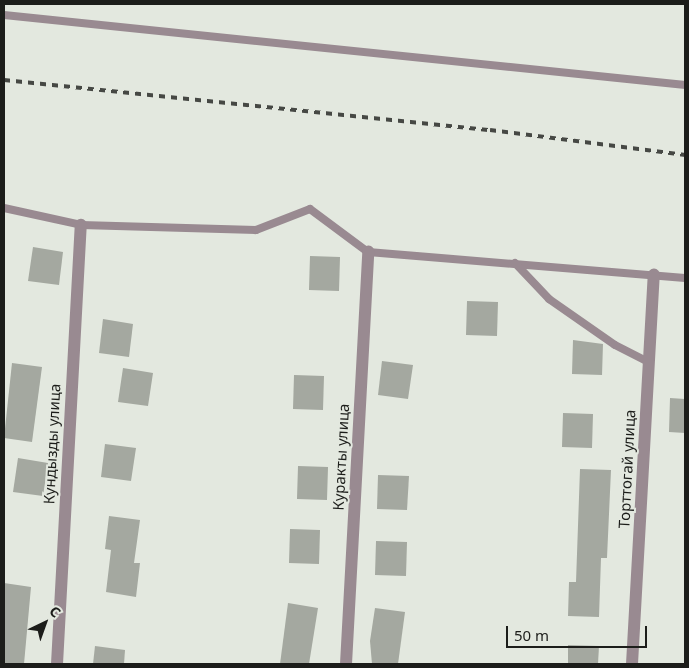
<!DOCTYPE html>
<meta charset="utf-8">
<style>
body{margin:0}
#map{position:relative;width:689px;height:668px;overflow:hidden;background:#e3e8df;font-family:"Noto Sans",sans-serif}
div>[style]{position:absolute}
[style*='--x']{left:calc(var(--x)*1px);top:calc(var(--y)*1px);width:calc(var(--w)*1px);rotate:calc(var(--a)*1deg)}
.building>*{inset:0;background:#a4a8a0}
.lane>*{height:8px;margin:-4px;padding:0 4px;transform-origin:4px;border-radius:4px;background:#998a91}
.street>*{height:12px;margin:-6px;padding:0 6px;transform-origin:6px;border-radius:6px;background:#998a91}
.rail>*{height:4px;margin-top:-2px;transform-origin:0;background:repeating-linear-gradient(90deg,#464844 0 6px,transparent 0 12px)}
span{translate:-50% -50%;white-space:nowrap;text-align:center;line-height:1.15;-webkit-text-stroke:4px #e3e8df;paint-order:stroke}
.street-label{font-size:15px;color:#1c1d1a}
.frame{position:absolute;inset:0;border:5px solid #1c1d1a;pointer-events:none}
.north{position:absolute;left:20px;top:598px;width:50px;height:50px;-webkit-text-stroke:4px #e3e8df;paint-order:stroke;rotate:42deg;font-size:14px;font-weight:700;line-height:20px;text-align:center;color:#1c1d1a}
.north::after{content:'';display:block;margin:auto;width:18px;height:22px;background:#1c1d1a;clip-path:polygon(50% 0,100% 100%,50% 72%,0 100%)}
.scale{position:absolute;left:506px;top:626px;width:141px;height:22px;box-sizing:border-box;border:2px solid #1c1d1a;border-top:0;padding-left:6px;font-size:15px;line-height:18px;white-space:nowrap;color:#1c1d1a;-webkit-text-stroke:4px #e3e8df;paint-order:stroke}
</style>
<div id="map">
<div class="building">
<div style="clip-path:polygon(33px 247px,63px 252px,59px 285px,28px 281px)"></div>
<div style="clip-path:polygon(310px 256px,340px 257px,339px 291px,309px 290px)"></div>
<div style="clip-path:polygon(467px 301px,498px 302px,497px 336px,466px 335px)"></div>
<div style="clip-path:polygon(103px 319px,133px 324px,129px 357px,99px 353px)"></div>
<div style="clip-path:polygon(573px 340px,603px 344px,602px 375px,572px 374px)"></div>
<div style="clip-path:polygon(382px 361px,413px 365px,408px 399px,378px 395px)"></div>
<div style="clip-path:polygon(12px 363px,42px 367px,32px 442px,4px 438px)"></div>
<div style="clip-path:polygon(123px 368px,153px 373px,148px 406px,118px 402px)"></div>
<div style="clip-path:polygon(294px 375px,324px 376px,323px 410px,293px 409px)"></div>
<div style="clip-path:polygon(670px 398px,685px 399px,685px 433px,669px 432px)"></div>
<div style="clip-path:polygon(563px 413px,593px 414px,592px 448px,562px 447px)"></div>
<div style="clip-path:polygon(105px 444px,136px 448px,131px 481px,101px 477px)"></div>
<div style="clip-path:polygon(18px 458px,48px 463px,43px 496px,13px 492px)"></div>
<div style="clip-path:polygon(298px 466px,328px 467px,327px 500px,297px 499px)"></div>
<div style="clip-path:polygon(580px 469px,611px 470px,607px 558px,601px 558px,599px 617px,568px 616px,569px 582px,576px 582px)"></div>
<div style="clip-path:polygon(378px 475px,409px 476px,407px 510px,377px 509px)"></div>
<div style="clip-path:polygon(109px 516px,140px 520px,134px 563px,140px 563px,136px 597px,106px 592px,111px 550px,105px 549px)"></div>
<div style="clip-path:polygon(290px 529px,320px 530px,319px 564px,289px 563px)"></div>
<div style="clip-path:polygon(376px 541px,407px 542px,406px 576px,375px 575px)"></div>
<div style="clip-path:polygon(4px 583px,31px 587px,24px 664px,4px 663px)"></div>
<div style="clip-path:polygon(288px 603px,318px 608px,309px 664px,280px 664px)"></div>
<div style="clip-path:polygon(375px 608px,405px 612px,398px 664px,372px 664px,370px 641px)"></div>
<div style="clip-path:polygon(568px 645px,599px 646px,598px 664px,568px 664px)"></div>
<div style="clip-path:polygon(95px 646px,125px 650px,124px 664px,93px 664px)"></div>
</div>
<div class="lane">
<div style="--x:4;--y:15;--w:685;--a:5.87"></div>
<div style="--x:4;--y:208;--w:79;--a:12.4"></div>
<div style="--x:81;--y:225;--w:175;--a:1.6"></div>
<div style="--x:256;--y:230;--w:58;--a:-21.3"></div>
<div style="--x:310;--y:209;--w:72;--a:36.6"></div>
<div style="--x:368;--y:252;--w:318;--a:4.7"></div>
<div style="--x:515;--y:263;--w:50;--a:46.6"></div>
<div style="--x:549;--y:299;--w:80;--a:34.9"></div>
<div style="--x:615;--y:345;--w:38;--a:27"></div>
</div>
<div class="street">
<div style="--x:57;--y:664;--w:440;--a:-86.9"></div>
<div style="--x:346;--y:664;--w:413;--a:-86.9"></div>
<div style="--x:632;--y:664;--w:390;--a:-86.8"></div>
</div>
<div class="rail">
<div style="--x:4;--y:80;--w:489;--a:5.9"></div>
<div style="--x:490;--y:130;--w:197;--a:7.3"></div>
</div>
<div class="street-label">
<span style="left:52px;top:444px;rotate:-87deg">Кундызды улица</span>
<span style="left:341px;top:457px;rotate:-87deg">Куракты улица</span>
<span style="left:627px;top:469px;rotate:-87deg">Торттогай улица</span>
</div>
<div class="frame"></div>
<div class="north">С</div>
<div class="scale">50 m</div>
</div>
